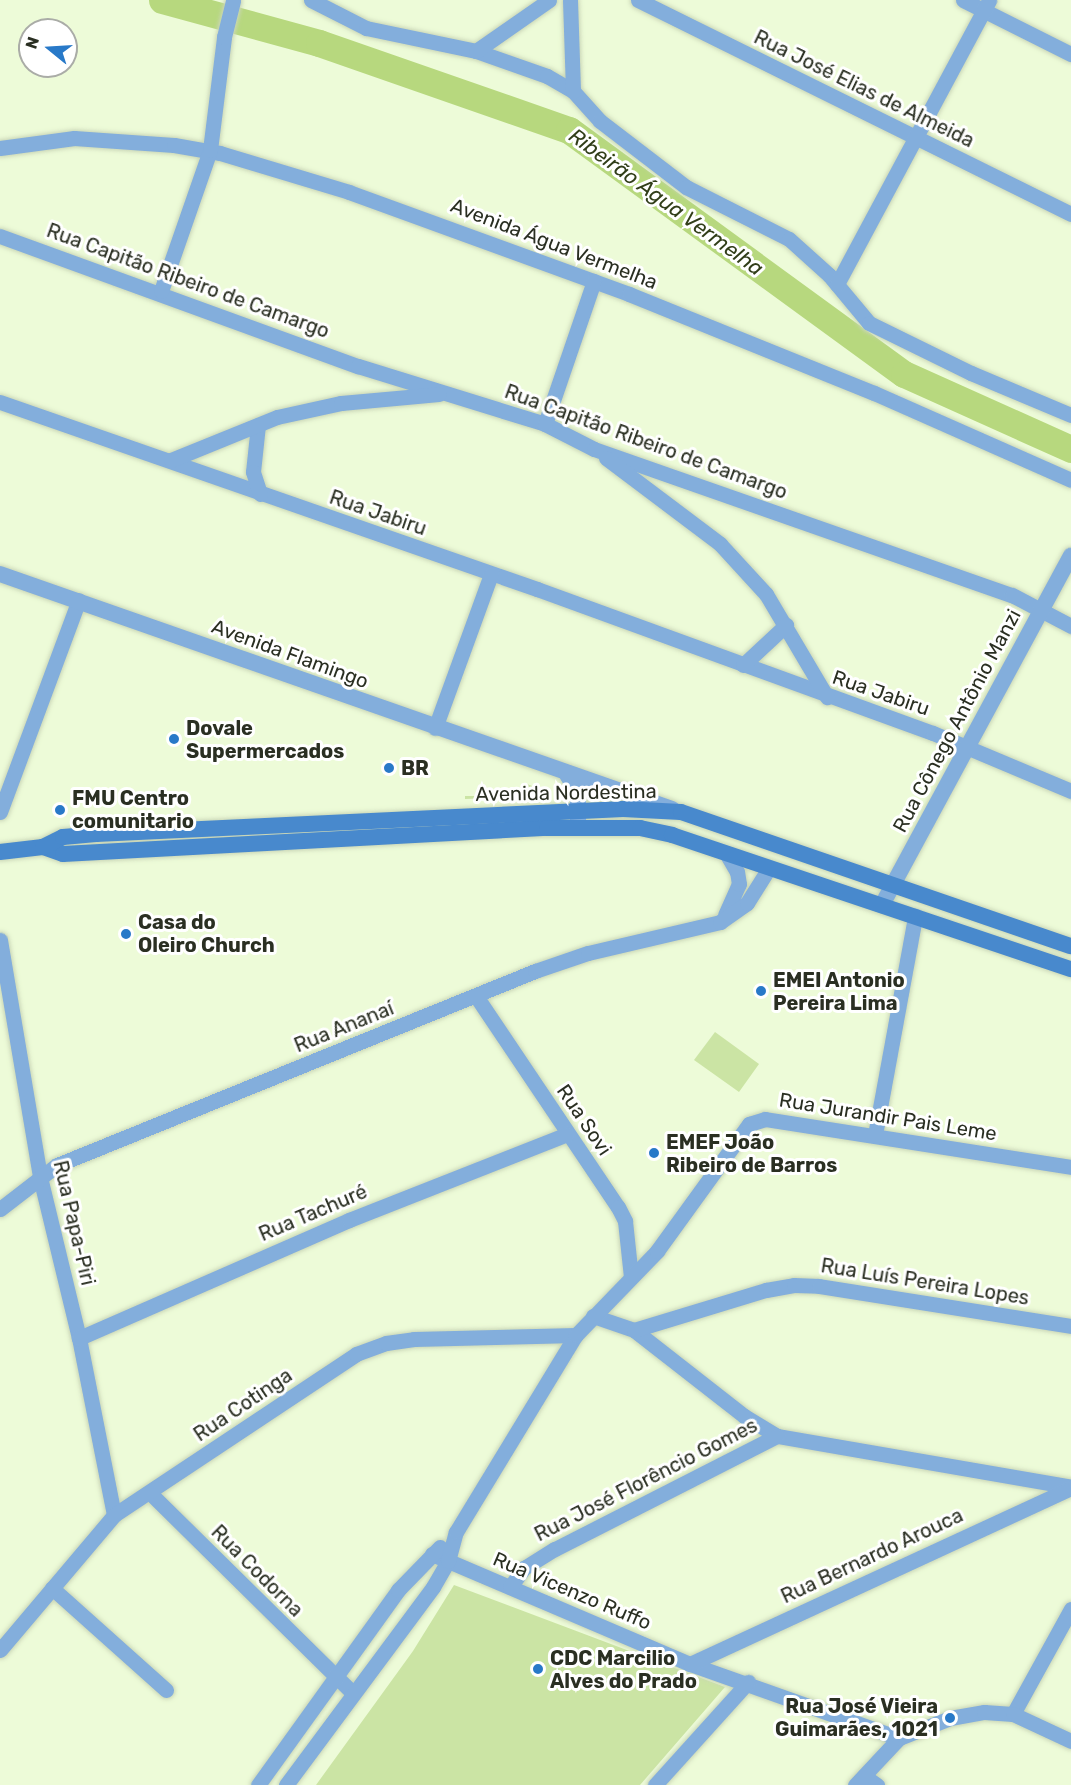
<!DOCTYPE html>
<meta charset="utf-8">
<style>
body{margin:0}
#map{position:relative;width:1071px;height:1785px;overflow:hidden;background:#edfbd8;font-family:Rubik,sans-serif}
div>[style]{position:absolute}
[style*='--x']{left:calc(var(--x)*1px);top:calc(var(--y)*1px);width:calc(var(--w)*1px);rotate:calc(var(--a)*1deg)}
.green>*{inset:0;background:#cbe4a4}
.river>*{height:27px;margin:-13.5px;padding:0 13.5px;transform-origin:13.5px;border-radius:13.5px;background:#b7d87e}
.roads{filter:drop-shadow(0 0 2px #cad6b7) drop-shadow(0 0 2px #cad6b7)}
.minor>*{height:15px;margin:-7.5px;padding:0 7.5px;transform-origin:7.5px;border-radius:7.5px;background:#83aedc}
.tertiary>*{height:16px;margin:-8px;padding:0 8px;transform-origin:8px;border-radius:8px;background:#83aedc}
.secondary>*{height:16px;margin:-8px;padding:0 8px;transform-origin:8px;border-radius:8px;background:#4889cd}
.dots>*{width:16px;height:16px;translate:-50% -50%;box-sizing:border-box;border:3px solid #fff;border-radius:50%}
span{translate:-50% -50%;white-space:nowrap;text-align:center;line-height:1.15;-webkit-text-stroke:6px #fff;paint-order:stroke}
.street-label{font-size:20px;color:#2a2f22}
.poi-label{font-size:20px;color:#2a2f22;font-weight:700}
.left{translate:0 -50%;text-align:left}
.right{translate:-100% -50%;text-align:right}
.water-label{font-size:21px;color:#313e19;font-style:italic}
.north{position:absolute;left:18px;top:18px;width:60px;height:60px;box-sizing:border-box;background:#fff;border:2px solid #aaaca7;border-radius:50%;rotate:288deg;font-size:16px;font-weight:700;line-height:24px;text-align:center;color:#2a2f22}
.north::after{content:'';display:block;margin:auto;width:21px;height:27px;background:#2879c8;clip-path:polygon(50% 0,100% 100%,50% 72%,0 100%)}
</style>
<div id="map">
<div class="green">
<div style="clip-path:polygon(527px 784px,545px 791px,546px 796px,465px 799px,465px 796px,527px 796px)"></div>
<div style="clip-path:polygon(715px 1032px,759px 1064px,739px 1092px,694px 1060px)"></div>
<div style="clip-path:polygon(454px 1585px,725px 1687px,640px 1785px,316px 1785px,413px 1651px)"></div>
</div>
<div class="river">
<div style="--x:162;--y:0;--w:163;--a:15.3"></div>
<div style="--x:319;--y:43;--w:265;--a:19.2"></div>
<div style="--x:569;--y:130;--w:414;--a:36.1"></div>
<div style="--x:904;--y:374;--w:183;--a:24.2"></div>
</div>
<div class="roads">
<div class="minor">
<div style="--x:311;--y:0;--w:62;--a:27"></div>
<div style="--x:366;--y:28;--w:112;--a:11.8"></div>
<div style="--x:476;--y:51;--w:75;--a:19.4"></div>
<div style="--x:547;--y:76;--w:30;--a:30"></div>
<div style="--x:573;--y:91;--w:40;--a:48"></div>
<div style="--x:600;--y:121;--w:108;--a:37.5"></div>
<div style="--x:686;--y:187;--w:115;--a:26.8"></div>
<div style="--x:789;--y:239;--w:54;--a:42"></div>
<div style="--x:829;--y:275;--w:62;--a:50.2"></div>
<div style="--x:869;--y:323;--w:114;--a:26.1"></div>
<div style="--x:971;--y:373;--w:108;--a:22.8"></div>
<div style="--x:570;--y:0;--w:91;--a:88.1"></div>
<div style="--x:638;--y:0;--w:483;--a:26.3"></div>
<div style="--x:963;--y:0;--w:121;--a:26.6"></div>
<div style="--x:476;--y:51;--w:89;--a:-34.9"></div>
<div style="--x:0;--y:148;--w:75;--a:-7.7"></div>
<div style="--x:74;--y:138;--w:100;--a:4"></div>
<div style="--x:174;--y:145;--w:47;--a:9.9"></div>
<div style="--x:220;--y:153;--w:135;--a:16.8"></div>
<div style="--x:349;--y:192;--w:298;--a:20"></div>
<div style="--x:629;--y:294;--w:264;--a:22"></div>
<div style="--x:874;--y:393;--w:215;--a:23.8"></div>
<div style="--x:0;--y:236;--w:381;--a:20"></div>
<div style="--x:358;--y:366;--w:196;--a:17.2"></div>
<div style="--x:545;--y:424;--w:55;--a:27"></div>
<div style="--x:594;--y:449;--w:443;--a:19.3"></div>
<div style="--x:1012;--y:595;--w:67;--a:27.7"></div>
<div style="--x:837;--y:284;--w:322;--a:-61.8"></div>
<div style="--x:161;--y:291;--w:149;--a:-70.8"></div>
<div style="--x:210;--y:150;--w:114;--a:-82.9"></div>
<div style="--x:224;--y:37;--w:38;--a:-76"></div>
<div style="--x:0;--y:402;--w:569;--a:19.2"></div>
<div style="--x:537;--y:589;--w:421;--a:20"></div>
<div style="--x:933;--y:733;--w:150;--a:22.8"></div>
<div style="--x:545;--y:424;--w:151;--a:-71.1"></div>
<div style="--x:258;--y:425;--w:47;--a:96.1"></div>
<div style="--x:253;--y:472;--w:23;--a:72"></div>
<div style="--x:606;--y:458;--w:143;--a:37"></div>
<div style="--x:720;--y:544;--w:68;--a:47.4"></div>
<div style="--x:766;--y:594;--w:120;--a:59.4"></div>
<div style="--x:171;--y:460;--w:114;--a:-22.1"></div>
<div style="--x:277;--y:417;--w:66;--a:-12.3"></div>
<div style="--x:341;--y:403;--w:98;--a:-5.2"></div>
<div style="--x:743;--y:665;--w:59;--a:-42.9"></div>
<div style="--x:435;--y:728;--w:164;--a:-70"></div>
<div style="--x:0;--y:812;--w:226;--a:-69.6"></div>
<div style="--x:725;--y:915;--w:34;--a:-66"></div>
<div style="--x:739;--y:884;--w:12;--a:-99"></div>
<div style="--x:737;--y:872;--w:22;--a:-120"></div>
<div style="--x:0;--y:940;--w:240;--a:80.4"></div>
<div style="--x:40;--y:1177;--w:166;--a:76.4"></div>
<div style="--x:79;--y:1338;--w:180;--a:78.8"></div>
<div style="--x:476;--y:996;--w:254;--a:56.1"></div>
<div style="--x:618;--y:1207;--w:16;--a:63"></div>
<div style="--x:625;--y:1221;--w:56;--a:83.9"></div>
<div style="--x:875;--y:1135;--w:223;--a:-79.6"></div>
<div style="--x:0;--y:1209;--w:72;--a:-37.7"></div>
<div style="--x:57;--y:1165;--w:516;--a:-22.09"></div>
<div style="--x:535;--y:971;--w:56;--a:-18.8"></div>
<div style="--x:588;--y:953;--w:136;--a:-13.2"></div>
<div style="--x:720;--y:922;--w:33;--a:-35"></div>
<div style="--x:747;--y:903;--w:41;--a:-57.8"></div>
<div style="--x:593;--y:1316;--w:43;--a:18.9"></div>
<div style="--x:634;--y:1330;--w:140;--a:38"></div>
<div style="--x:744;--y:1416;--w:39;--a:31"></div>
<div style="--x:777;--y:1436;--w:298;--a:9.8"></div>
<div style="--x:634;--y:1330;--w:138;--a:-16.9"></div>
<div style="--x:766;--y:1290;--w:28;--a:-10"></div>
<div style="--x:794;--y:1285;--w:25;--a:2"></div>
<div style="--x:819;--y:1286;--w:255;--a:9"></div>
<div style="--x:79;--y:1338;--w:295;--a:-23.6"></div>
<div style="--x:349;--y:1220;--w:234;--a:-21.5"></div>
<div style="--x:150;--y:1493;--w:285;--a:44.6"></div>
<div style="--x:432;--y:1554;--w:280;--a:23.1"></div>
<div style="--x:690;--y:1664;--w:222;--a:19.5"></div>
<div style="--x:510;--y:1587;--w:24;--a:-54"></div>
<div style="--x:524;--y:1568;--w:36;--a:-32"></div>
<div style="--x:555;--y:1549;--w:249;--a:-27"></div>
<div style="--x:52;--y:1588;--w:153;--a:41.8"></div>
<div style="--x:0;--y:1650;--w:177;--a:-49.8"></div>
<div style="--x:114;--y:1515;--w:291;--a:-33.6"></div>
<div style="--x:356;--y:1354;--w:32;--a:-20"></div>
<div style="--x:386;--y:1343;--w:28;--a:-8"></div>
<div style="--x:414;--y:1339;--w:162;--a:-1.4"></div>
<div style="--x:690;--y:1664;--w:420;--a:-24.8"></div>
<div style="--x:1013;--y:1714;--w:120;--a:-61.1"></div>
<div style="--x:864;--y:1776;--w:16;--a:35"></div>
<div style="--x:258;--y:1785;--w:240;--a:-54.3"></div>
<div style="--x:398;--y:1590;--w:60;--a:-45.7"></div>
<div style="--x:286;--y:1785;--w:247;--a:-53.4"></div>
<div style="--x:433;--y:1587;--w:30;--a:-60"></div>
<div style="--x:448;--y:1561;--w:30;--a:-75"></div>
<div style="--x:456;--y:1532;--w:231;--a:-58.7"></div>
<div style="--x:576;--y:1335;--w:117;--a:-46"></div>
<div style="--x:657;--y:1251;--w:157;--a:-54.1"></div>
<div style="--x:749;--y:1124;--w:17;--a:-17"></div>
<div style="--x:765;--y:1119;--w:310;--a:8.9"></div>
<div style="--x:655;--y:1785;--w:139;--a:-47.9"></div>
<div style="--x:855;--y:1785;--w:64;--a:-46.9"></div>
<div style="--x:899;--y:1738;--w:55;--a:-21.4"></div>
<div style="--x:950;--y:1718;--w:35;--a:-10"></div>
<div style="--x:984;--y:1712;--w:29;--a:4"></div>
<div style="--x:1013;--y:1714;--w:64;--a:25"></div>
</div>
<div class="tertiary">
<div style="--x:0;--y:574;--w:712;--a:19.27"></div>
<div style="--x:566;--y:773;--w:23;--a:59"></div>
<div style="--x:578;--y:793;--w:32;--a:90"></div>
<div style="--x:882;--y:905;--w:397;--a:-61.6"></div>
</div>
<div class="secondary">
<div style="--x:43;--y:847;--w:21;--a:19"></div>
<div style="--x:63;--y:854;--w:485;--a:-3.1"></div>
<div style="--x:547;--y:828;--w:93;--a:0"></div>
<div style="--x:640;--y:828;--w:33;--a:12"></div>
<div style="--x:672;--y:835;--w:421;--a:18.6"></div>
<div style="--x:0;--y:852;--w:43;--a:-6.6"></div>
<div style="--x:43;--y:847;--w:22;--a:-27"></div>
<div style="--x:63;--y:837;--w:33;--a:-5"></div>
<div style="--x:96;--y:834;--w:528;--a:-2.72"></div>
<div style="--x:623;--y:809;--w:58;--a:3"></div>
<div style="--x:681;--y:812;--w:412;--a:19"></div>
</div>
</div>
<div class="dots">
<div style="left:174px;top:739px;background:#2879c8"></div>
<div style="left:389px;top:768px;background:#2879c8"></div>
<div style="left:60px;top:810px;background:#2879c8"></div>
<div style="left:126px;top:934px;background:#2879c8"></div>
<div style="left:761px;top:991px;background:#2879c8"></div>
<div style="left:654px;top:1153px;background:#2879c8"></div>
<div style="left:538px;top:1669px;background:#2879c8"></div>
<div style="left:950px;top:1718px;background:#2879c8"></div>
</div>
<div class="street-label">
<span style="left:864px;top:89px;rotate:26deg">Rua José Elias de Almeida</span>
<span style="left:554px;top:244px;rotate:21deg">Avenida Água Vermelha</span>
<span style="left:188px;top:281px;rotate:20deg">Rua Capitão Ribeiro de Camargo</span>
<span style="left:646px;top:442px;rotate:20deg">Rua Capitão Ribeiro de Camargo</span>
<span style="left:378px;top:513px;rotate:19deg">Rua Jabiru</span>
<span style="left:290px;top:654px;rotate:20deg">Avenida Flamingo</span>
<span style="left:881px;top:693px;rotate:19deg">Rua Jabiru</span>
<span style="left:957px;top:721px;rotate:-62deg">Rua Cônego Antônio Manzi</span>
<span style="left:566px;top:793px;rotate:-1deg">Avenida Nordestina</span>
<span style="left:344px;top:1027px;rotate:-22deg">Rua Ananaí</span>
<span style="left:888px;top:1117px;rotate:9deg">Rua Jurandir Pais Leme</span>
<span style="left:584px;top:1120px;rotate:56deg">Rua Sovi</span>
<span style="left:313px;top:1213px;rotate:-23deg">Rua Tachuré</span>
<span style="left:74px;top:1223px;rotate:77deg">Rua Papa-Piri</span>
<span style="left:925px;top:1282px;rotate:9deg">Rua Luís Pereira Lopes</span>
<span style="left:243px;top:1405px;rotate:-34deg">Rua Cotinga</span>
<span style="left:646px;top:1480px;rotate:-27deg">Rua José Florêncio Gomes</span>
<span style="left:872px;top:1556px;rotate:-25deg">Rua Bernardo Arouca</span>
<span style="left:257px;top:1571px;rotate:45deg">Rua Codorna</span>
<span style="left:572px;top:1591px;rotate:23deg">Rua Vicenzo Ruffo</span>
</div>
<div class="poi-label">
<span class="left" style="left:186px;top:740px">Dovale<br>Supermercados</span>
<span class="left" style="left:401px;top:768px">BR</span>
<span class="left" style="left:72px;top:810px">FMU Centro<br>comunitario</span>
<span class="left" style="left:138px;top:934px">Casa do<br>Oleiro Church</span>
<span class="left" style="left:773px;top:992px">EMEI Antonio<br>Pereira Lima</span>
<span class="left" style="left:666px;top:1154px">EMEF João<br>Ribeiro de Barros</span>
<span class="left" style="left:550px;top:1670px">CDC Marcilio<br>Alves do Prado</span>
<span class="right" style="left:938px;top:1718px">Rua José Vieira<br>Guimarães, 1021</span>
</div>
<div class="water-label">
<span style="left:666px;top:202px;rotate:36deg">Ribeirão Água Vermelha</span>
</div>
<div class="north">N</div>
</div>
